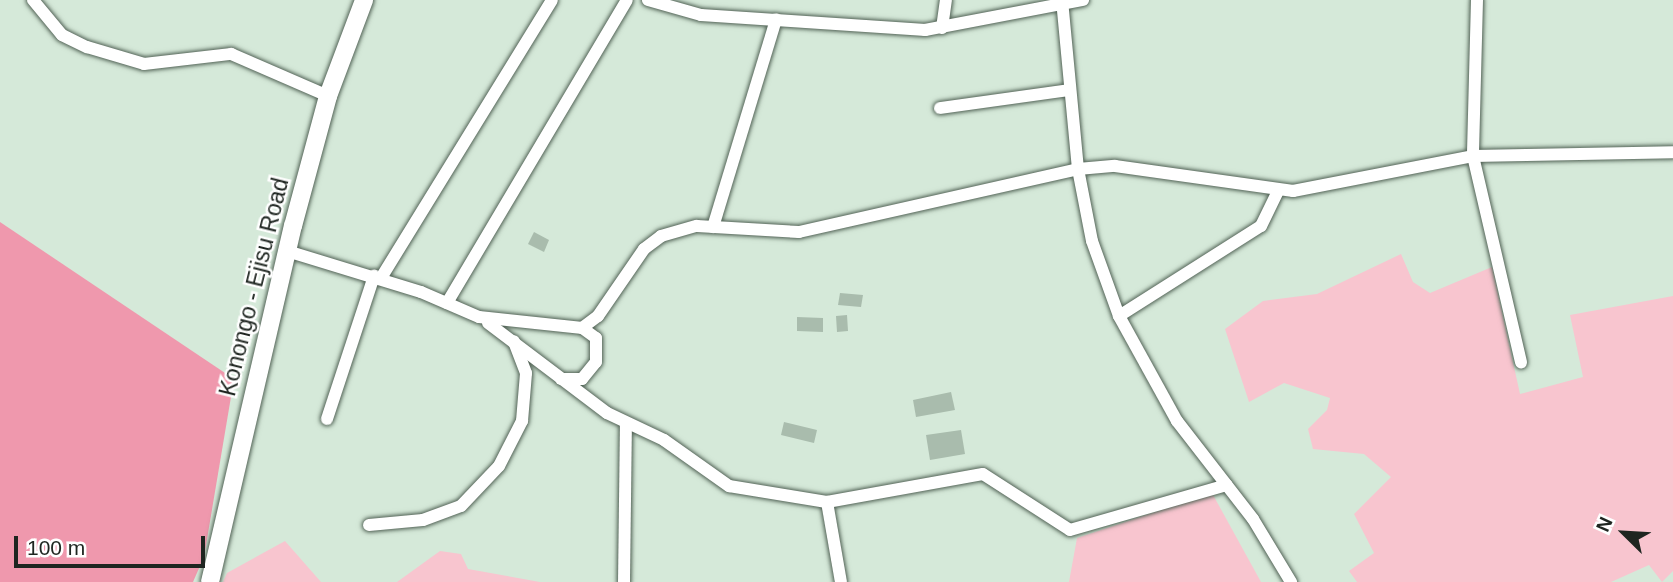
<!DOCTYPE html>
<style>
body{margin:0}
#map{position:relative;width:1673px;height:582px;overflow:hidden;background:#d5e9d9;font-family:Helvetica,sans-serif}
div>[style]{position:absolute}
[style*='--x']{left:calc(var(--x)*1px);top:calc(var(--y)*1px);width:calc(var(--w)*1px);rotate:calc(var(--a)*1deg)}
.green>*{inset:0;background:#f8c5cf}
.forest>*{inset:0;background:#ef98ad}
.building>*{inset:0;background:#a9bcad}
.roads{filter:drop-shadow(0 0 2px #526356) drop-shadow(0 0 2px #526356)}
.minor>*{height:12px;margin:-6px;padding:0 6px;transform-origin:6px;border-radius:6px;background:#fff}
.highway>*{height:18px;margin:-9px;padding:0 9px;transform-origin:9px;border-radius:9px;background:#fff}
span{translate:-50% -50%;white-space:nowrap;text-align:center;line-height:1.15;-webkit-text-stroke:5px #fff;paint-order:stroke}
.street-label{font-size:23px;color:#1e2520}
.north{position:absolute;left:1589px;top:498px;width:70px;height:70px;-webkit-text-stroke:5px #fff;paint-order:stroke;rotate:294deg;font-size:19px;font-weight:700;line-height:28px;text-align:center;color:#1e2520}
.north::after{content:'';display:block;margin:auto;width:24px;height:32px;background:#1e2520;clip-path:polygon(50% 0,100% 100%,50% 72%,0 100%)}
.scale{position:absolute;left:14px;top:536px;width:191px;height:32px;box-sizing:border-box;border:4px solid #1e2520;border-top:0;padding-left:9px;font-size:21px;line-height:24px;white-space:nowrap;color:#1e2520;-webkit-text-stroke:5px #fff;paint-order:stroke}
</style>
<div id="map">
<div class="green">
<div style="clip-path:polygon(1401px 254px,1413px 282px,1430px 293px,1492px 267px,1520px 394px,1583px 377px,1570px 315px,1673px 296px,1673px 571px,1662px 582px,1649px 565px,1611px 582px,1357px 582px,1349px 571px,1374px 553px,1354px 514px,1391px 477px,1364px 454px,1313px 449px,1308px 429px,1327px 410px,1330px 398px,1284px 383px,1249px 402px,1225px 329px,1263px 301px,1317px 294px)"></div>
<div style="clip-path:polygon(1212px 493px,1261px 582px,1069px 582px,1077px 538px)"></div>
<div style="clip-path:polygon(285px 541px,321px 582px,223px 582px,227px 573px)"></div>
<div style="clip-path:polygon(440px 551px,461px 554px,468px 569px,540px 582px,397px 582px)"></div>
</div>
<div class="forest">
<div style="clip-path:polygon(0 222px,234px 379px,204px 557px,193px 582px,0 582px)"></div>
</div>
<div class="building">
<div style="clip-path:polygon(534px 232px,549px 240px,544px 252px,528px 244px)"></div>
<div style="clip-path:polygon(840px 293px,863px 295px,861px 307px,838px 305px)"></div>
<div style="clip-path:polygon(847px 315px,848px 331px,837px 332px,836px 316px)"></div>
<div style="clip-path:polygon(797px 317px,823px 318px,823px 332px,797px 331px)"></div>
<div style="clip-path:polygon(951px 392px,955px 410px,916px 417px,913px 400px)"></div>
<div style="clip-path:polygon(784px 422px,817px 430px,814px 443px,781px 435px)"></div>
<div style="clip-path:polygon(961px 430px,965px 454px,930px 460px,926px 435px)"></div>
</div>
<div class="roads">
<div class="minor">
<div style="--x:33;--y:0;--w:45;--a:50.4"></div>
<div style="--x:62;--y:35;--w:28;--a:26"></div>
<div style="--x:87;--y:47;--w:59;--a:16.6"></div>
<div style="--x:144;--y:64;--w:88;--a:-6.6"></div>
<div style="--x:231;--y:54;--w:106;--a:23.4"></div>
<div style="--x:648;--y:0;--w:55;--a:15.8"></div>
<div style="--x:701;--y:15;--w:225;--a:3.8"></div>
<div style="--x:925;--y:30;--w:161;--a:-10.8"></div>
<div style="--x:1062;--y:0;--w:170;--a:84.6"></div>
<div style="--x:1078;--y:169;--w:73;--a:79"></div>
<div style="--x:1092;--y:241;--w:80;--a:70.2"></div>
<div style="--x:1119;--y:316;--w:120;--a:61.1"></div>
<div style="--x:1177;--y:421;--w:124;--a:52.2"></div>
<div style="--x:1253;--y:519;--w:74;--a:58.9"></div>
<div style="--x:1477;--y:0;--w:156;--a:91.5"></div>
<div style="--x:1473;--y:156;--w:212;--a:76.9"></div>
<div style="--x:942;--y:28;--w:28;--a:-82"></div>
<div style="--x:940;--y:108;--w:131;--a:-7.9"></div>
<div style="--x:713;--y:227;--w:217;--a:-73.1"></div>
<div style="--x:287;--y:251;--w:140;--a:17"></div>
<div style="--x:421;--y:292;--w:63;--a:23.3"></div>
<div style="--x:479;--y:317;--w:104;--a:6.1"></div>
<div style="--x:582;--y:328;--w:20;--a:-37"></div>
<div style="--x:598;--y:316;--w:81;--a:-55.5"></div>
<div style="--x:644;--y:249;--w:21;--a:-37"></div>
<div style="--x:661;--y:236;--w:37;--a:-16"></div>
<div style="--x:697;--y:226;--w:102;--a:3.4"></div>
<div style="--x:799;--y:232;--w:286;--a:-12.7"></div>
<div style="--x:1078;--y:169;--w:37;--a:-5"></div>
<div style="--x:1115;--y:166;--w:180;--a:8"></div>
<div style="--x:1293;--y:191;--w:183;--a:-11"></div>
<div style="--x:1473;--y:156;--w:200;--a:-1.1"></div>
<div style="--x:381;--y:278;--w:326;--a:-58.4"></div>
<div style="--x:447;--y:303;--w:352;--a:-59.3"></div>
<div style="--x:1119;--y:316;--w:168;--a:-32.4"></div>
<div style="--x:1261;--y:226;--w:39;--a:-64"></div>
<div style="--x:488;--y:323;--w:149;--a:37.1"></div>
<div style="--x:607;--y:413;--w:63;--a:25.3"></div>
<div style="--x:664;--y:440;--w:80;--a:35.3"></div>
<div style="--x:729;--y:486;--w:99;--a:9.3"></div>
<div style="--x:827;--y:502;--w:81;--a:80.1"></div>
<div style="--x:561;--y:379;--w:21;--a:0"></div>
<div style="--x:582;--y:379;--w:22;--a:-51"></div>
<div style="--x:596;--y:362;--w:24;--a:-90"></div>
<div style="--x:596;--y:338;--w:17;--a:-144"></div>
<div style="--x:327;--y:419;--w:151;--a:-71.8"></div>
<div style="--x:827;--y:502;--w:158;--a:-10.2"></div>
<div style="--x:983;--y:474;--w:103;--a:32.8"></div>
<div style="--x:1070;--y:530;--w:163;--a:-16"></div>
<div style="--x:369;--y:525;--w:54;--a:-5.3"></div>
<div style="--x:423;--y:520;--w:40;--a:-20.2"></div>
<div style="--x:461;--y:506;--w:55;--a:-46.5"></div>
<div style="--x:499;--y:466;--w:51;--a:-62.9"></div>
<div style="--x:522;--y:421;--w:48;--a:-85.2"></div>
<div style="--x:526;--y:373;--w:34;--a:-111"></div>
<div style="--x:624;--y:582;--w:158;--a:-89.3"></div>
</div>
<div class="highway">
<div style="--x:210;--y:582;--w:366;--a:-76.9"></div>
<div style="--x:293;--y:226;--w:135;--a:-74.9"></div>
<div style="--x:328;--y:96;--w:103;--a:-69.4"></div>
</div>
</div>
<div class="street-label">
<span style="left:254px;top:287px;rotate:-76deg">Konongo - Ejisu Road</span>
</div>
<div class="north">N</div>
<div class="scale">100 m</div>
</div>
